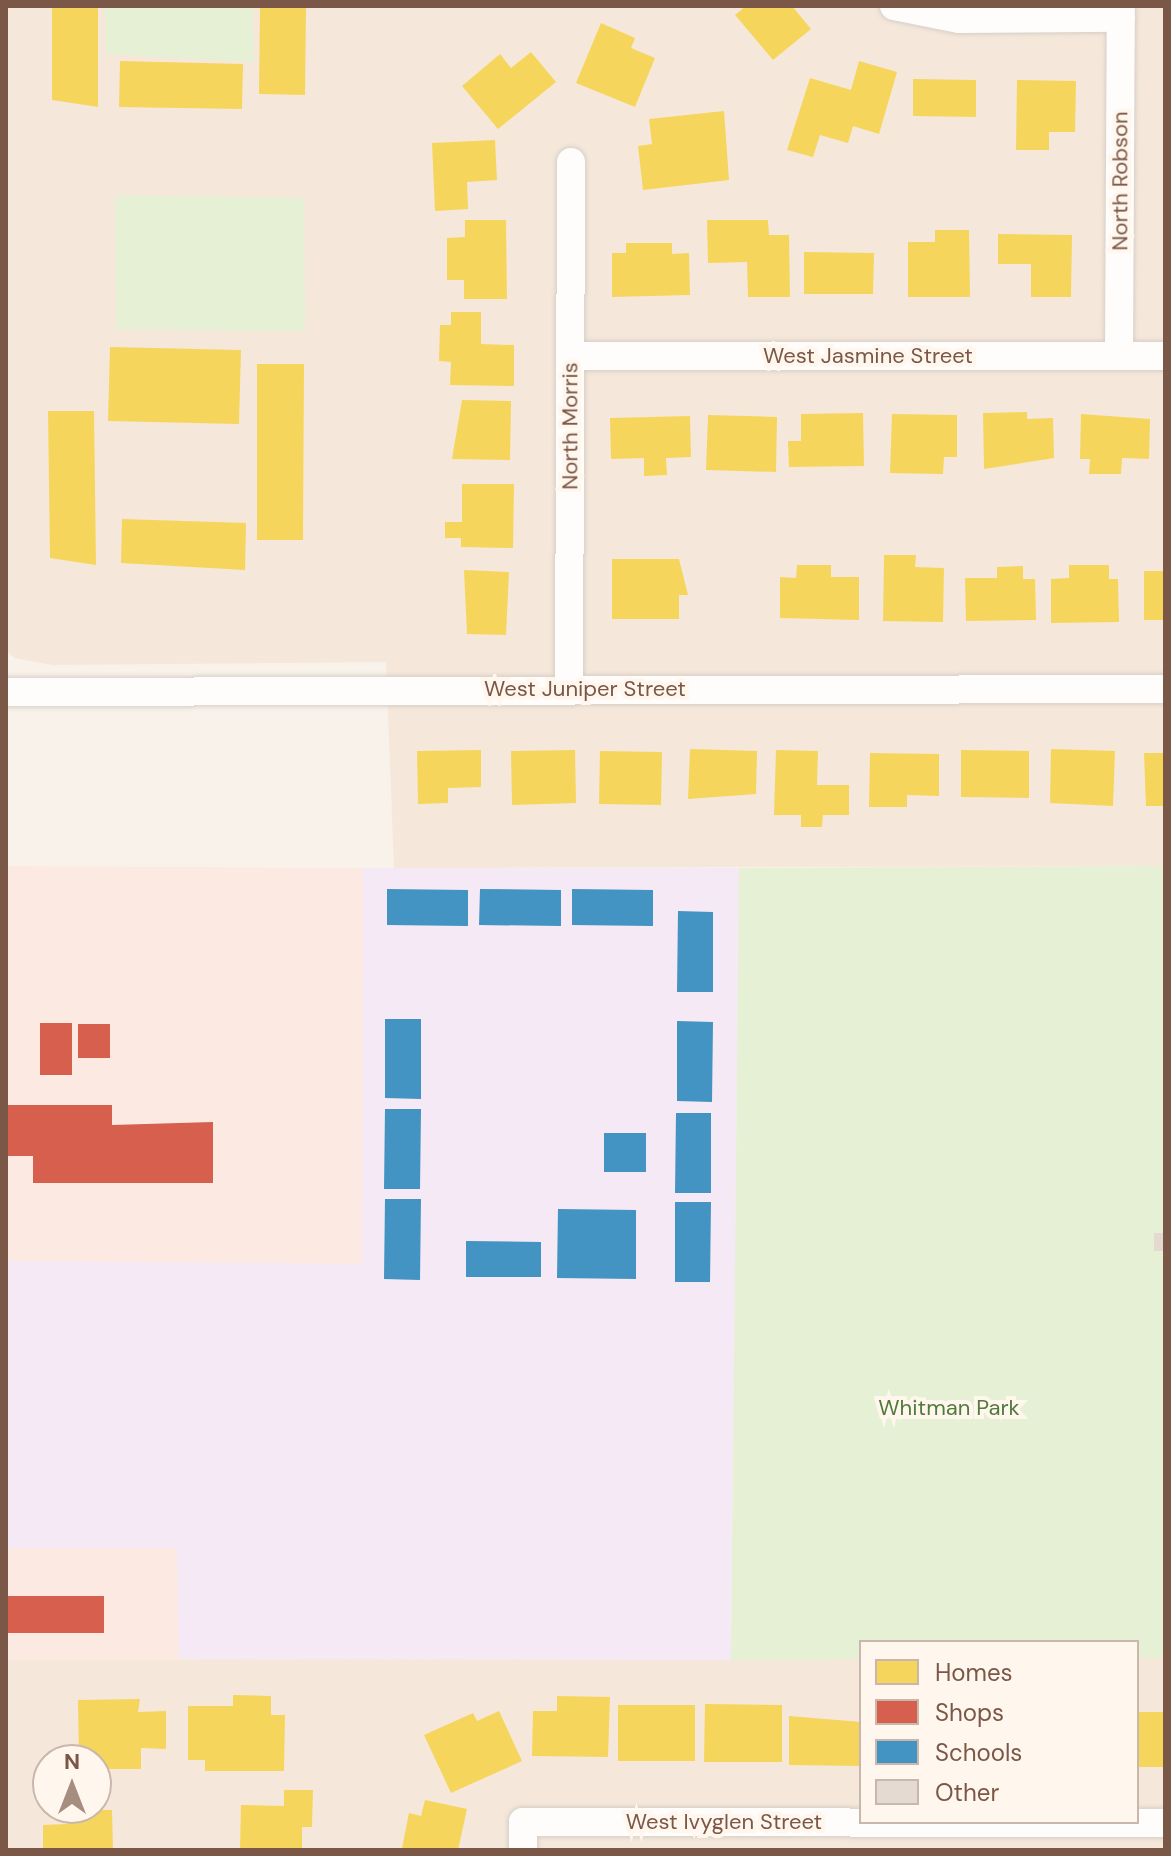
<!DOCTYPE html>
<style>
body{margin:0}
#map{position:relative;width:1171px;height:1856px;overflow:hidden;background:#f8f2eb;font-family:"DM Sans",sans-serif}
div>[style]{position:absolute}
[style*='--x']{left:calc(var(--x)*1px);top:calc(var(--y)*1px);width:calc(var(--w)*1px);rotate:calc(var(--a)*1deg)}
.residential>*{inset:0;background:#f5e8da}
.commercial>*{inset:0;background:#fce9e1}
.education>*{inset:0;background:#f4e9f4}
.green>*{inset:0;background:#e5f0d4}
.homes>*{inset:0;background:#f6d55c}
.shops>*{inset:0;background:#d6604d}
.schools>*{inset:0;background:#4393c3}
.building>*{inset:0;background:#e5dad2}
.roads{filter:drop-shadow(0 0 2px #d7cec8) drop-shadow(0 0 2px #d7cec8)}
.minor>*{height:28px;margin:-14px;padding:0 14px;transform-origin:14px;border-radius:14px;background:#fefdfc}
span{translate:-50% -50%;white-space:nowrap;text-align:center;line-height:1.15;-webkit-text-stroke:8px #fff7ee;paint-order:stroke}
.street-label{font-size:22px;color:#7b5747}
.park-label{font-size:22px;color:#517b3b}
.frame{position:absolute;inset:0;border:8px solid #7b5747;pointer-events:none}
.legend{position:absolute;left:859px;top:1640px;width:280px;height:184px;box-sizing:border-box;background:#fff7ee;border:2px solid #cab7ab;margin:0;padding:10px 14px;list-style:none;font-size:24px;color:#7b5747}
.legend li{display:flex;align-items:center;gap:16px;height:40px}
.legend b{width:40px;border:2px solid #cab7ab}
.north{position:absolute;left:32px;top:1744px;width:80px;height:80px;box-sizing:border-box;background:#fff7ee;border:2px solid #cab7ab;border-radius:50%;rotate:0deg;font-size:22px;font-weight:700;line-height:32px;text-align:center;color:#7b5747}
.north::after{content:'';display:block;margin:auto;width:28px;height:36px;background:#a78d80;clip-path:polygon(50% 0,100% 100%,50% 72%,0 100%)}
</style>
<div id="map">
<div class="residential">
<div style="clip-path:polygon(7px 6px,1165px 6px,1165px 866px,394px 868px,386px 662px,52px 665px,15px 658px,6px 651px)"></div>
<div style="clip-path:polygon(evenodd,1165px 1656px,1165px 1850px,6px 1850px,6px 1660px,861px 1657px,861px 1822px,1137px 1822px,1137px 1657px,1165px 1656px,48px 1760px,96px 1760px,96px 1808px,48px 1808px,48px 1760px)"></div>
</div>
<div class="commercial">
<div style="clip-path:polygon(6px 866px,363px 868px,362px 1264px,6px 1261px)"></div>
<div style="clip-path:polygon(6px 1548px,178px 1548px,179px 1659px,6px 1660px)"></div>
</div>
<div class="education">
<div style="clip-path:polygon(363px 868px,739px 868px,731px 1660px,179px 1659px,177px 1548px,6px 1548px,6px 1261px,362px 1264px)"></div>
</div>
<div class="green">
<div style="clip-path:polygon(105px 6px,253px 6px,254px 62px,107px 54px)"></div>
<div style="clip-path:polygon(115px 195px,304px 198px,305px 331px,116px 329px)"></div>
<div style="clip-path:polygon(1165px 866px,1165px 1658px,1137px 1658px,1137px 1642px,861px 1642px,861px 1659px,731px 1660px,739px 868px)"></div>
</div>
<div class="homes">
<div style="clip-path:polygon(52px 6px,98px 6px,98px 107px,52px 100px)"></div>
<div style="clip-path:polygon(260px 6px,306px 6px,305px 95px,259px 94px)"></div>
<div style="clip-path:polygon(746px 6px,792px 6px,811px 29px,773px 60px,735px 15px)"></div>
<div style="clip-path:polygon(601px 23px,635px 38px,631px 48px,655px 58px,635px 107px,576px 83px)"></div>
<div style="clip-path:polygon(531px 52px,556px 82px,498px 129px,462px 86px,500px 54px,511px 68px)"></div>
<div style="clip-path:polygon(120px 61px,243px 64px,242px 109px,119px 107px)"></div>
<div style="clip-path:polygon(859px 61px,897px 72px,879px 134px,853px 126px,848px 143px,820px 135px,813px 157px,787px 150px,810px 78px,851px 90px)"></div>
<div style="clip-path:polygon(913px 79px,976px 80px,976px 117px,913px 116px)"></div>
<div style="clip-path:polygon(1017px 80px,1076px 81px,1075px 132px,1049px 132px,1049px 150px,1016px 150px)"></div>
<div style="clip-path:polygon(724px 111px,729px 180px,643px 190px,638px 146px,652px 144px,649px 119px)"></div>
<div style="clip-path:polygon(495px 140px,497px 180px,467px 182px,468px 209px,435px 211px,432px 143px)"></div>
<div style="clip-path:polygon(465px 220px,506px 220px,507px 299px,464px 299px,464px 280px,447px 280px,447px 238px,465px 237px)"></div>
<div style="clip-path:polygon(707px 220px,768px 220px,769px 235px,789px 235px,790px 297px,748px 297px,747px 262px,708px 263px)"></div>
<div style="clip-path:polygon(935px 230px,969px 230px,970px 297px,908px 297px,908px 242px,935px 242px)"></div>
<div style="clip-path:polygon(998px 234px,1072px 235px,1071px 297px,1031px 297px,1031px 264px,998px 264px)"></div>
<div style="clip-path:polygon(626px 243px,672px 243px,672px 254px,689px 253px,690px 295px,612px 297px,612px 253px,626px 253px)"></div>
<div style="clip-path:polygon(804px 252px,874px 253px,873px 294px,804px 294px)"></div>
<div style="clip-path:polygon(451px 312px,481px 312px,481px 344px,514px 345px,514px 386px,450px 385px,451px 362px,439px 361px,440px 325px,451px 325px)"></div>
<div style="clip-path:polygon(110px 347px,241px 350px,239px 424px,108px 421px)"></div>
<div style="clip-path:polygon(257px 364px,304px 364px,303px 540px,257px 540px)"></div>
<div style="clip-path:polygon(462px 400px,511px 401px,510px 460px,452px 459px)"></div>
<div style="clip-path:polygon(48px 411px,94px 411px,96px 565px,50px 558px)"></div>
<div style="clip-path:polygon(1027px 412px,1027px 419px,1053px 418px,1054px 458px,984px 469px,983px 413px)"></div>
<div style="clip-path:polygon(863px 413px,864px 466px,789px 467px,788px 441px,801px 441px,801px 414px)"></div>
<div style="clip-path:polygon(892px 414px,957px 415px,957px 457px,944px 457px,943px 474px,890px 473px)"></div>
<div style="clip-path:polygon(1081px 414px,1150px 419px,1149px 459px,1122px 458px,1121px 474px,1089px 474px,1090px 459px,1080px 459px)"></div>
<div style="clip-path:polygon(708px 415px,777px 417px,776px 472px,706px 470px)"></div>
<div style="clip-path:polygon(690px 416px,691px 457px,666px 458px,667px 475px,644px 476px,644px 458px,611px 459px,610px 418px)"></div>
<div style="clip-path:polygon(462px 484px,514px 484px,513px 548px,461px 547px,461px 538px,445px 538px,445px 522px,462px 522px)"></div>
<div style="clip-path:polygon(122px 519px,246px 523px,245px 570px,121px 563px)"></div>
<div style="clip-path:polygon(884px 555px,916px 555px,915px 567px,944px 568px,943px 622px,883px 621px)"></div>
<div style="clip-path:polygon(612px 559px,679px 559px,688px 595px,679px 595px,679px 619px,612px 619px)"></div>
<div style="clip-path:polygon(797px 565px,831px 565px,831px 577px,859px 577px,859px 620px,780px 618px,780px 577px,796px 578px)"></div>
<div style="clip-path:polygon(1069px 565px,1109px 565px,1109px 579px,1118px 579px,1119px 622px,1051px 623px,1051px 579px,1069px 578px)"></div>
<div style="clip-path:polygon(1023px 566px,1023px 579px,1035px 579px,1036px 620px,966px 621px,965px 578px,997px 578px,997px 567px)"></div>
<div style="clip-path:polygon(464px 570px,509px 572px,506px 635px,467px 634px)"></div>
<div style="clip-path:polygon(1144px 571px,1165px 571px,1165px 620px,1144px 620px)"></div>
<div style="clip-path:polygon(690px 749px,757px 751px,756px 794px,688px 799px)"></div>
<div style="clip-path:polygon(1051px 749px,1115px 751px,1113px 806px,1050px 803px)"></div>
<div style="clip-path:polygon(481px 750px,481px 787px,448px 788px,448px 803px,418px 804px,417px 751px)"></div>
<div style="clip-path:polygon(575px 750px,576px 803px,512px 805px,511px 751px)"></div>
<div style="clip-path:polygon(776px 750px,818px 751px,817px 785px,849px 785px,849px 815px,823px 815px,822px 827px,801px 827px,801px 815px,774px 815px)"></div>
<div style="clip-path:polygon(961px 750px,1029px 751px,1029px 798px,961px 797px)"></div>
<div style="clip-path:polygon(600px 751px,662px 752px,661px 805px,599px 804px)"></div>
<div style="clip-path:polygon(870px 753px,939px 754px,939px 796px,907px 795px,907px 807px,869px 807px)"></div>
<div style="clip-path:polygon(1144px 753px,1165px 753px,1165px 806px,1146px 806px)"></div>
<div style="clip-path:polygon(233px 1695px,271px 1696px,271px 1715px,285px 1715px,284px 1771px,205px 1771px,205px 1760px,188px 1760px,188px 1706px,233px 1706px)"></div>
<div style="clip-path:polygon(557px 1696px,610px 1697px,608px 1757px,532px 1756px,533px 1711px,557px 1711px)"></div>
<div style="clip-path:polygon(140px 1699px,138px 1712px,166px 1711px,166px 1749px,141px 1748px,141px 1769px,96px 1769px,96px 1760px,79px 1760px,78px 1700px)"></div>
<div style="clip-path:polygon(705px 1704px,782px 1705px,782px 1762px,704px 1762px)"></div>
<div style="clip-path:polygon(618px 1705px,695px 1705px,695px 1761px,618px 1761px)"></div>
<div style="clip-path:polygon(499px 1711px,522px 1761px,451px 1793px,424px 1735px,473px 1713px,477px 1721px)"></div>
<div style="clip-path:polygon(1137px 1712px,1165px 1712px,1165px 1767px,1137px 1767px)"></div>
<div style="clip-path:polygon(789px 1716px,861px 1722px,861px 1766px,789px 1765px)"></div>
<div style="clip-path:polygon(103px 1790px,103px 1810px,112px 1810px,113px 1850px,43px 1850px,43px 1825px,67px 1824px,67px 1812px,50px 1808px,96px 1808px,96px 1791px)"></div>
<div style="clip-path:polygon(284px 1790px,313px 1790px,312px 1827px,302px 1827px,302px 1850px,240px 1850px,241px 1805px,284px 1806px)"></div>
<div style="clip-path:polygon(425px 1800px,467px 1809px,458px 1850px,402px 1848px,409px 1813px,421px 1816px)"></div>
</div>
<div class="shops">
<div style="clip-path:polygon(40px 1023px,72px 1023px,72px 1075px,40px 1075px)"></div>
<div style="clip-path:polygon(78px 1024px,110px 1024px,110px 1058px,78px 1058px)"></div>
<div style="clip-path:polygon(6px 1105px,112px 1105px,112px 1125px,213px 1122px,213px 1183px,33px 1183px,33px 1156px,6px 1156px)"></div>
<div style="clip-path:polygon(6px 1596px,104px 1596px,104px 1633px,6px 1633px)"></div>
</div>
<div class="schools">
<div style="clip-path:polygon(387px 889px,468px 890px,468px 926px,387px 925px)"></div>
<div style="clip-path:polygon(480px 889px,561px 890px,561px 926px,479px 925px)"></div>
<div style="clip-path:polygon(572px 889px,653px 890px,653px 926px,572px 925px)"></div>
<div style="clip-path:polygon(678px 911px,713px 912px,713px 992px,677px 992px)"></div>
<div style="clip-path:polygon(385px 1019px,421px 1019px,421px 1099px,385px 1098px)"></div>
<div style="clip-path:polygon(677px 1021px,713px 1022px,712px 1102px,677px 1101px)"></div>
<div style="clip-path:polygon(385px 1109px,421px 1109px,420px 1189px,384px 1189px)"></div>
<div style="clip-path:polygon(676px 1113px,711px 1113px,711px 1193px,675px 1193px)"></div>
<div style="clip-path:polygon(604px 1133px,646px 1133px,646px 1172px,604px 1172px)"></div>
<div style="clip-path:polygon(385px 1199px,421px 1199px,420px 1280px,384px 1279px)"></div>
<div style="clip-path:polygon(675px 1202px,711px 1202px,710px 1282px,675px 1282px)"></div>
<div style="clip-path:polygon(558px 1209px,636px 1210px,636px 1279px,557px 1278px)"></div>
<div style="clip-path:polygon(466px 1241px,541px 1242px,541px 1277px,466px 1277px)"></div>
</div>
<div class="building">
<div style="clip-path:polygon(1154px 1233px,1165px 1233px,1165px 1251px,1154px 1251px)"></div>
</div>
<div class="roads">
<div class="minor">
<div style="--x:894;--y:6;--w:66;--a:11.3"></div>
<div style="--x:959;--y:19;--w:162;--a:-0.4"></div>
<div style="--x:571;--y:356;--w:594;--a:0"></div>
<div style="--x:1119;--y:356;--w:350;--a:-89.7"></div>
<div style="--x:569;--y:689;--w:527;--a:-89.78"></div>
<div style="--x:6;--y:692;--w:1159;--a:-0.15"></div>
<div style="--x:523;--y:1850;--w:28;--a:-90"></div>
<div style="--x:523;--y:1822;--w:642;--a:0.09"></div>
</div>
</div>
<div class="street-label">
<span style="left:1120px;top:181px;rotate:-90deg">North Robson</span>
<span style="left:868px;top:356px">West Jasmine Street</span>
<span style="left:570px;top:426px;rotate:-90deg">North Morris</span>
<span style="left:585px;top:689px">West Juniper Street</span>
<span style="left:724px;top:1822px">West Ivyglen Street</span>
</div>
<div class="park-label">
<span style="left:949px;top:1408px">Whitman Park</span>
</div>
<div class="frame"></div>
<ul class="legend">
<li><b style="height:22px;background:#f6d55c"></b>Homes</li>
<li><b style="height:22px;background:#d6604d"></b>Shops</li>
<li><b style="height:22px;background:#4393c3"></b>Schools</li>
<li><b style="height:22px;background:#e5dad2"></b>Other</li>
</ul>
<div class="north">N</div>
</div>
